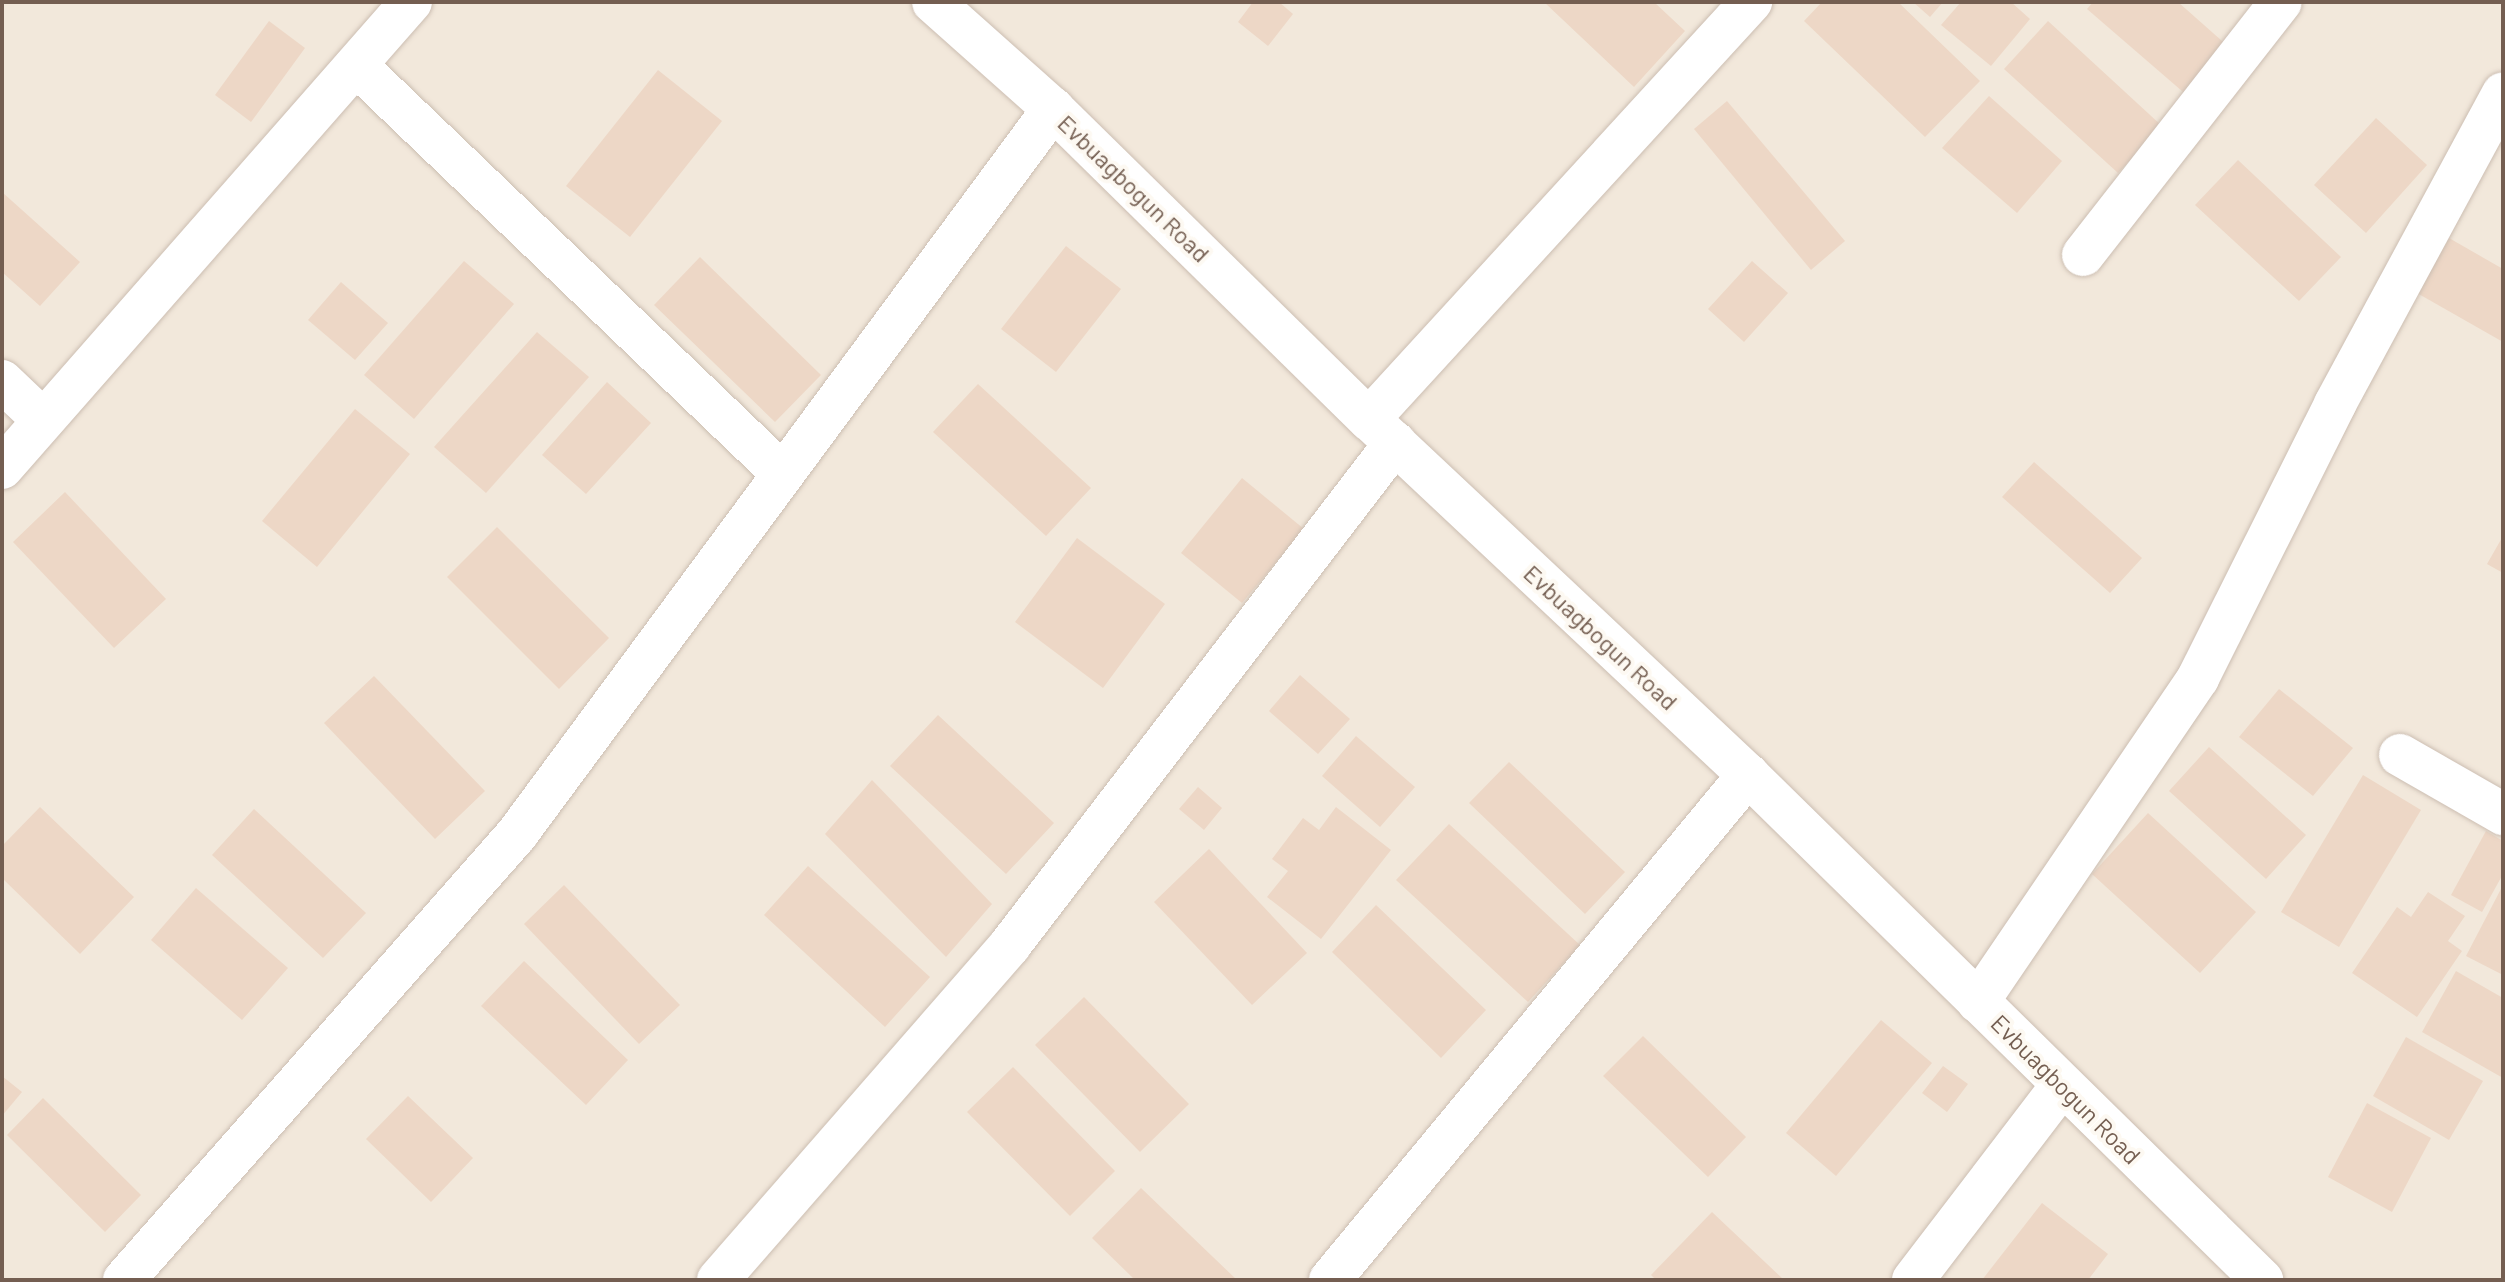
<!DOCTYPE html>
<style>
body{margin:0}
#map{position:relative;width:2505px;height:1282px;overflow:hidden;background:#fbf5ec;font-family:Barlow,sans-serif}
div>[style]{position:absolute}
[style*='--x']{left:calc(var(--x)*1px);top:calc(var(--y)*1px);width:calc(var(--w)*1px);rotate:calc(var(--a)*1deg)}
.residential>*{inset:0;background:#f2e8db}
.building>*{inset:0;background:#edd7c6}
.roads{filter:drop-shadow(0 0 2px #ccbeb2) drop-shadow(0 0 2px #ccbeb2)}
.street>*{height:42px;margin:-21px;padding:0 21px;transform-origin:21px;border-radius:21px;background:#fff}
span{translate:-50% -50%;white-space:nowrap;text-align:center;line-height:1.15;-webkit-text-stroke:8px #fdf9f2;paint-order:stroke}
.street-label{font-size:24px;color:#745e51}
.frame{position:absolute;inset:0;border:4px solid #745e51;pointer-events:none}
</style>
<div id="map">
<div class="residential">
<div style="clip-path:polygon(2px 2px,2503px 2px,2503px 1280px,2px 1280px)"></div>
</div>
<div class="building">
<div style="clip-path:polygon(1253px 2px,1279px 2px,1293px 14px,1268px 46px,1238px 22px)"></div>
<div style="clip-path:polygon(1544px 2px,1654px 2px,1685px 31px,1634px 87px)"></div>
<div style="clip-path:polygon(1822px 2px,1898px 2px,1980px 81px,1925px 137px,1804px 21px)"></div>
<div style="clip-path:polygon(1913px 2px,1943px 2px,1930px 17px)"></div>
<div style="clip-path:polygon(1961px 2px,2011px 2px,2030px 19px,1991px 66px,1941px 25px)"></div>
<div style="clip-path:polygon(2093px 2px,2178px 2px,2239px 56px,2197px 104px,2087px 9px)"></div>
<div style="clip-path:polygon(269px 21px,305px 48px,251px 122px,215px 95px)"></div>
<div style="clip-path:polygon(2048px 21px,2162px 126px,2118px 173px,2004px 69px)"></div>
<div style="clip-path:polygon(658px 70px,722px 121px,630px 237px,566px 186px)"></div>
<div style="clip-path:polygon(1989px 96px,2062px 161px,2017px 213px,1942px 148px)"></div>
<div style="clip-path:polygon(1727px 101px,1845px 241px,1811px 270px,1694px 129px)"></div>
<div style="clip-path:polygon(2376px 118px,2427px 165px,2366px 233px,2314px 185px)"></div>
<div style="clip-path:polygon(2238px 160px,2341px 257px,2299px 301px,2195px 205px)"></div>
<div style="clip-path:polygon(2px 192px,80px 262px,40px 306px,2px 272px)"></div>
<div style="clip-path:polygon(2449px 238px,2503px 269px,2503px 342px,2417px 293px)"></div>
<div style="clip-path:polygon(1066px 246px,1121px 289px,1056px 372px,1001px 329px)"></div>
<div style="clip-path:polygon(700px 257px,821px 375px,775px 422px,654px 305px)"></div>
<div style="clip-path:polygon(464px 261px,514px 304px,414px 419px,364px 375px)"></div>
<div style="clip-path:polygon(1752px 261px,1788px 293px,1744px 342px,1708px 309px)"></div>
<div style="clip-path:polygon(341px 282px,388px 323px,355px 360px,308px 320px)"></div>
<div style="clip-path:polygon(537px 332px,589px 377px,486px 493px,434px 447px)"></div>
<div style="clip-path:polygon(607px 382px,651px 423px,586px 494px,542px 455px)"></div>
<div style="clip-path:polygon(978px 384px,1091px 488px,1046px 536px,933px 432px)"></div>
<div style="clip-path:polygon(355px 409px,410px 454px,317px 567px,262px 521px)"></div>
<div style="clip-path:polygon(2034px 462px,2142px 558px,2110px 593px,2002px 497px)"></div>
<div style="clip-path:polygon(1242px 478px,1304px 529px,1242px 603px,1181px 553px)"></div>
<div style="clip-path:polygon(65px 492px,166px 599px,114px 648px,13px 542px)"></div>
<div style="clip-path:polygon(497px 527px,609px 638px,559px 689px,447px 577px)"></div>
<div style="clip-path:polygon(2503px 536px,2503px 573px,2487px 564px)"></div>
<div style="clip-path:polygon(1077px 538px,1165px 604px,1103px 688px,1015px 622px)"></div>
<div style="clip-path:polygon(1300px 675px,1350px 719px,1318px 754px,1269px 711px)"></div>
<div style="clip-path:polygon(374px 676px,485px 791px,435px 839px,324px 723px)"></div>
<div style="clip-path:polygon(2279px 689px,2353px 748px,2313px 796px,2239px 737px)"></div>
<div style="clip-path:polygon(938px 715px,1054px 823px,1006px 874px,890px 766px)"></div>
<div style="clip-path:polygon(1356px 736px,1415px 787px,1380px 827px,1322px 776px)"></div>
<div style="clip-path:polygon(2209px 747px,2306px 835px,2266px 879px,2169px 791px)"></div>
<div style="clip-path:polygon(1509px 762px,1625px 872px,1585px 914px,1469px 803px)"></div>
<div style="clip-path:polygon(2363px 775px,2421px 810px,2339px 947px,2281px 912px)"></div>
<div style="clip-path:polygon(872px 780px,992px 904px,946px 957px,825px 834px)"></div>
<div style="clip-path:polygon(1198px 787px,1222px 808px,1204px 830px,1179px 809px)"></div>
<div style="clip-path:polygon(40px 807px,134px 897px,80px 954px,2px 878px,2px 846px)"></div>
<div style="clip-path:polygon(1336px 807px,1391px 850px,1321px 939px,1267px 897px,1288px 871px,1272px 859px,1303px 818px,1319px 830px)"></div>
<div style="clip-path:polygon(254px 809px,366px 913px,323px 958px,212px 855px)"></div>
<div style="clip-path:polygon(2148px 813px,2256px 912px,2200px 973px,2092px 874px)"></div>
<div style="clip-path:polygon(1449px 824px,1580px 945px,1528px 1002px,1396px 880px)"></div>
<div style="clip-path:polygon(2486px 831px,2503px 841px,2503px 874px,2482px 912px,2451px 895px)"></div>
<div style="clip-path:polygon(1209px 849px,1307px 953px,1252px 1005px,1154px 902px)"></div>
<div style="clip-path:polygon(808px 866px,930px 977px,885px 1027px,764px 915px)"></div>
<div style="clip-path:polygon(564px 885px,680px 1005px,639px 1044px,524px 924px)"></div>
<div style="clip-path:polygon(2503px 885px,2503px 975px,2466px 956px)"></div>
<div style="clip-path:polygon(196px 888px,288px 968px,242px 1020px,151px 940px)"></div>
<div style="clip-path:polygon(2428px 892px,2465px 916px,2448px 941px,2462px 951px,2417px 1017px,2352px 973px,2397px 907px,2411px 917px)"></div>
<div style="clip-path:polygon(1376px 905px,1486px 1010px,1441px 1058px,1332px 952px)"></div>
<div style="clip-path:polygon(524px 961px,628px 1060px,586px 1105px,481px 1006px)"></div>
<div style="clip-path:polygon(2456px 971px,2503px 998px,2503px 1078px,2422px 1032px)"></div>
<div style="clip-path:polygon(1084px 997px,1189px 1104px,1140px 1152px,1035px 1045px)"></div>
<div style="clip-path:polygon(1881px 1020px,1932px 1063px,1836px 1176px,1786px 1133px)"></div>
<div style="clip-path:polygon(1643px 1036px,1746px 1137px,1708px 1177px,1603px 1076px)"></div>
<div style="clip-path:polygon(2406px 1037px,2483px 1081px,2449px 1140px,2373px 1096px)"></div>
<div style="clip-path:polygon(1943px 1066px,1968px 1084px,1947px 1112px,1922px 1093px)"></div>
<div style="clip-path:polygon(1013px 1067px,1115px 1171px,1070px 1216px,967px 1112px)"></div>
<div style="clip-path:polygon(2px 1076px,22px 1092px,2px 1116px)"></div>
<div style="clip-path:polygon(408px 1096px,473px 1158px,431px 1202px,366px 1139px)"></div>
<div style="clip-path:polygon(43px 1098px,141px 1195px,105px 1232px,7px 1135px)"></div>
<div style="clip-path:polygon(2367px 1103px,2431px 1138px,2392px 1212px,2328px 1177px)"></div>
<div style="clip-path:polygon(1141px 1188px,1237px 1280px,1135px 1280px,1092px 1238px)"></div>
<div style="clip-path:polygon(2042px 1203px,2108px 1254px,2088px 1280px,1982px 1280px)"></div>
<div style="clip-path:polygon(1712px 1212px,1784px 1280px,1656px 1280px,1651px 1275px)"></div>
</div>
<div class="roads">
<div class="street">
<div style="--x:933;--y:2;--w:161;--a:41.7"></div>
<div style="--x:1053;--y:109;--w:443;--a:44.5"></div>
<div style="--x:1369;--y:419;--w:520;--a:43.21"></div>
<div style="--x:1748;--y:775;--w:721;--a:44.49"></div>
<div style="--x:356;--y:65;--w:591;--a:43.77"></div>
<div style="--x:2083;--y:255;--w:321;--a:-52"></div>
<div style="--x:2;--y:381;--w:55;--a:43.5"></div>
<div style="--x:1369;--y:419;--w:566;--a:-47.51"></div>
<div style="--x:2;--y:468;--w:620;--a:-48.73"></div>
<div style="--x:2400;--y:755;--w:119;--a:29.8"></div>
<div style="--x:1978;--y:1002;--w:392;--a:-55.8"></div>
<div style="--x:2198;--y:678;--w:306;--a:-63.4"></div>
<div style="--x:2335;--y:404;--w:353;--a:-61.6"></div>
<div style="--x:124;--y:1280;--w:594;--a:-48.61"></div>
<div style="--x:517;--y:834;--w:902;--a:-53.52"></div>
<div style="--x:718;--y:1280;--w:444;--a:-48.9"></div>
<div style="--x:1010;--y:945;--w:633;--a:-52.51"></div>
<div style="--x:1330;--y:1280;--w:656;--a:-50.38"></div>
<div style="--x:1913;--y:1280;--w:245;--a:-52.6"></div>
</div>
</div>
<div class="street-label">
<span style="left:1134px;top:188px;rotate:44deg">Evbuagbogun Road</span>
<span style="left:1601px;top:637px;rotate:43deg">Evbuagbogun Road</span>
<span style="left:2066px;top:1089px;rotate:45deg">Evbuagbogun Road</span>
</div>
<div class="frame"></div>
</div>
